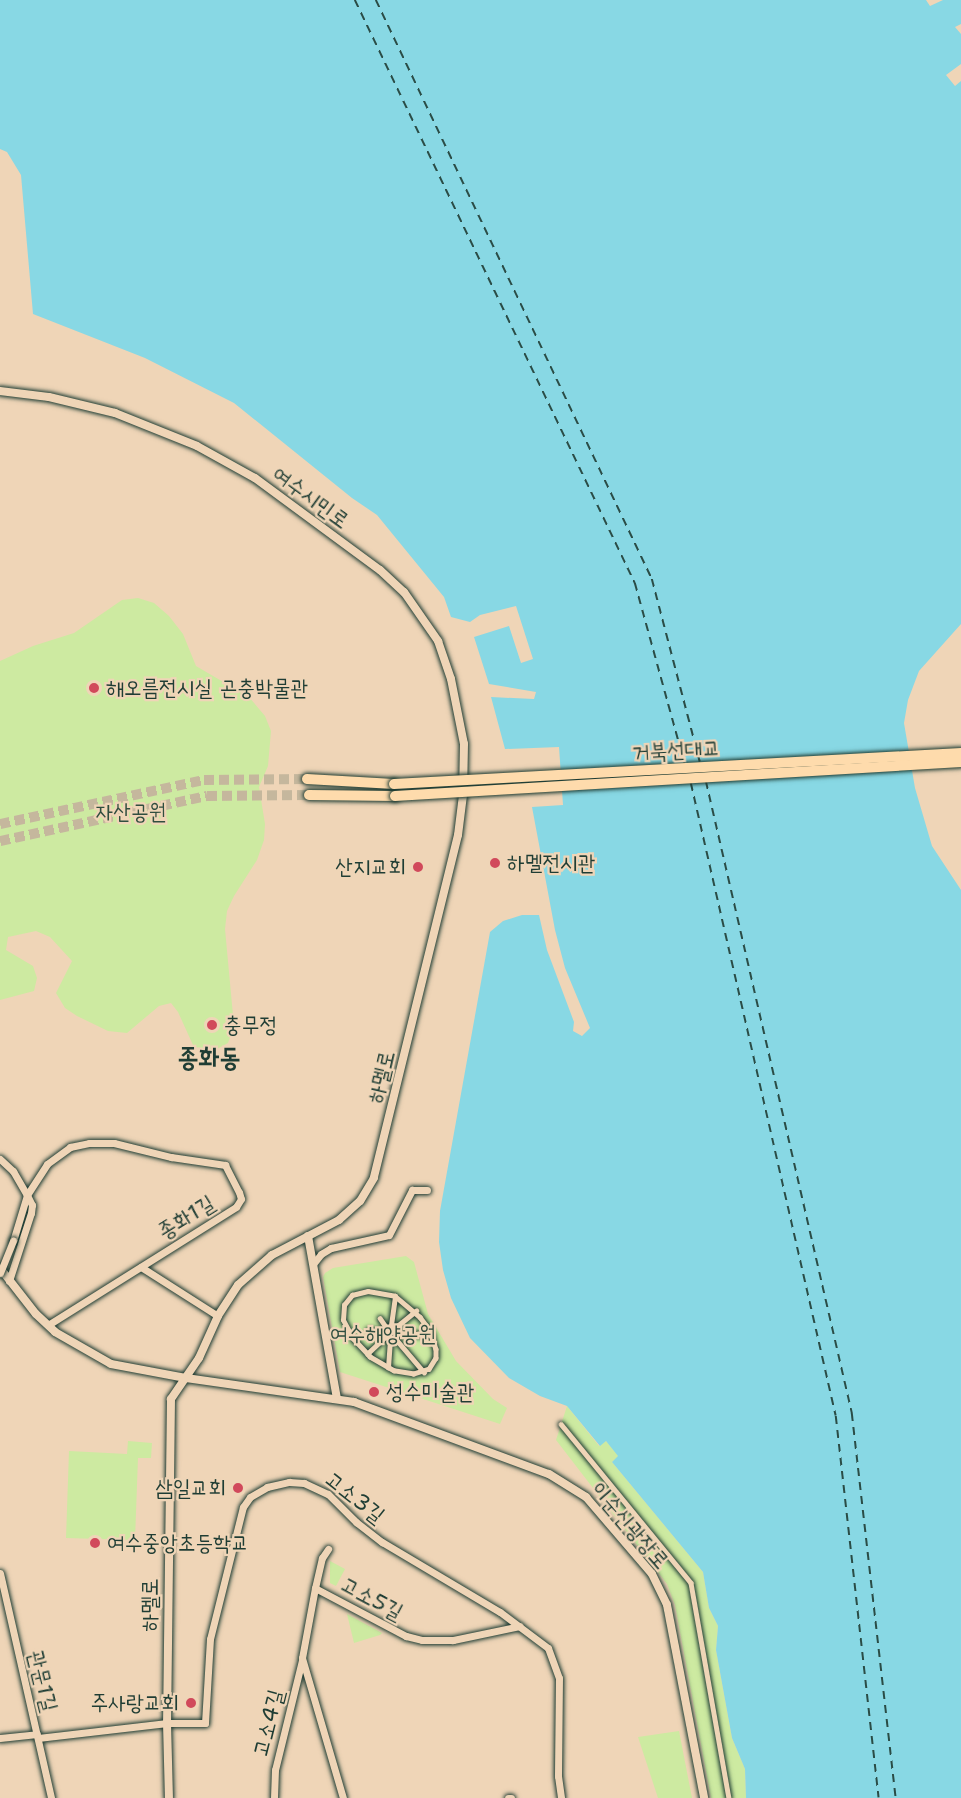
<!DOCTYPE html>
<meta charset="utf-8">
<style>
body{margin:0}
#map{position:relative;width:961px;height:1798px;overflow:hidden;background:#efd5b7;font-family:"Shantell Sans","Poor Story",sans-serif}
div>[style]{position:absolute}
[style*='--x']{left:calc(var(--x)*1px);top:calc(var(--y)*1px);width:calc(var(--w)*1px);rotate:calc(var(--a)*1deg)}
.green>*{inset:0;background:#cdeaa1}
.water>*{inset:0;background:#88d8e4}
.ferry>*{height:1.5px;margin-top:-0.75px;transform-origin:0;background:repeating-linear-gradient(90deg,#2a4c46 0 8px,transparent 0 14px)}
.primary-tunnel>*{height:10px;margin-top:-5px;transform-origin:0;background:repeating-linear-gradient(90deg,#c5b79d 0 10px,transparent 0 15px)}
.roads{filter:drop-shadow(0 0 2px #1f3d34) drop-shadow(0 0 2px #1f3d34)}
.pedestrian>*{height:4.5px;margin:-2.25px;padding:0 2.25px;transform-origin:2.25px;border-radius:2.25px;background:#efd5b7}
.minor>*{height:7px;margin:-3.5px;padding:0 3.5px;transform-origin:3.5px;border-radius:3.5px;background:#efd5b7}
.tertiary>*{height:8px;margin:-4px;padding:0 4px;transform-origin:4px;border-radius:4px;background:#efd5b7}
.primary>*{height:10px;margin:-5px;padding:0 5px;transform-origin:5px;border-radius:5px;background:#fedbac}
.bridges{filter:drop-shadow(0 0 2px #1f3d34) drop-shadow(0 0 2px #1f3d34)}
.minor-bridge>*{height:7px;margin:-3.5px;padding:0 3.5px;transform-origin:3.5px;border-radius:3.5px;background:#efd5b7}
.primary-bridge>*{height:10px;margin:-5px;padding:0 5px;transform-origin:5px;border-radius:5px;background:#fedbac}
.dots>*{width:16px;height:16px;translate:-50% -50%;box-sizing:border-box;border:3px solid #efd5b7;border-radius:50%}
span{translate:-50% -50%;white-space:nowrap;text-align:center;line-height:1.15;-webkit-text-stroke:4.5px #efd5b7;paint-order:stroke}
.street-label{font-size:22px;color:#1f3d34}
.poi-label{font-size:22px;color:#1f3d34}
.left{translate:0 -50%;text-align:left}
.right{translate:-100% -50%;text-align:right}
.park-label{font-size:22px;color:#304e3f}
.quarter-label{font-size:26px;color:#1f3d34;font-weight:700}
</style>
<div id="map">
<div class="green">
<div style="clip-path:polygon(138px 598px,154px 603px,169px 616px,183px 634px,196px 666px,249px 697px,265px 716px,271px 731px,268px 766px,259px 787px,265px 824px,264px 840px,257px 860px,234px 896px,227px 911px,225px 929px,234px 1026px,228px 1043px,215px 1050px,200px 1049px,193px 1045px,178px 1012px,171px 1003px,159px 1006px,127px 1033px,108px 1031px,77px 1016px,65px 1008px,56px 993px,72px 961px,50px 937px,36px 931px,8px 937px,6px 950px,33px 966px,37px 978px,34px 991px,0 1000px,0 661px,33px 646px,74px 633px,122px 600px)"></div>
<div style="clip-path:polygon(406px 1256px,414px 1262px,428px 1314px,456px 1361px,493px 1399px,507px 1408px,500px 1424px,340px 1372px,323px 1277px,325px 1273px,333px 1268px)"></div>
<div style="clip-path:polygon(567px 1406px,599px 1446px,606px 1441px,619px 1456px,612px 1462px,703px 1572px,709px 1608px,718px 1626px,716px 1650px,732px 1738px,745px 1769px,746px 1798px,711px 1798px,675px 1605px,667px 1584px,556px 1440px)"></div>
<div style="clip-path:polygon(128px 1441px,152px 1443px,151px 1458px,138px 1458px,135px 1540px,66px 1538px,69px 1451px,127px 1454px)"></div>
<div style="clip-path:polygon(330px 1561px,345px 1569px,336px 1586px,330px 1583px)"></div>
<div style="clip-path:polygon(347px 1614px,382px 1633px,380px 1635px,354px 1643px)"></div>
<div style="clip-path:polygon(679px 1731px,692px 1798px,658px 1798px,638px 1737px)"></div>
</div>
<div class="water">
<div style="clip-path:polygon(0 0,926px 0,930px 6px,943px 0,961px 0,961px 24px,955px 27px,961px 34px,961px 64px,946px 75px,955px 86px,961px 81px,961px 624px,919px 671px,908px 700px,904px 723px,915px 788px,932px 846px,961px 890px,961px 1798px,746px 1798px,745px 1769px,732px 1738px,716px 1650px,718px 1626px,709px 1608px,703px 1572px,612px 1462px,618px 1456px,606px 1441px,600px 1446px,567px 1406px,540px 1396px,509px 1378px,470px 1338px,451px 1298px,443px 1270px,439px 1242px,440px 1211px,490px 932px,503px 921px,522px 915px,539px 915px,547px 950px,574px 1022px,573px 1031px,582px 1036px,590px 1028px,565px 968px,555px 930px,532px 807px,563px 805px,559px 747px,505px 749px,491px 697px,534px 699px,536px 692px,489px 684px,474px 637px,509px 626px,521px 663px,533px 659px,516px 606px,480px 615px,470px 622px,451px 617px,444px 597px,377px 515px,352px 498px,234px 403px,145px 358px,33px 314px,21px 175px,7px 152px,0 149px)"></div>
</div>
<div class="ferry">
<div style="--x:355;--y:0;--w:647;--a:64.35"></div>
<div style="--x:635;--y:583;--w:188;--a:74.6"></div>
<div style="--x:376;--y:0;--w:641;--a:64.51"></div>
<div style="--x:652;--y:579;--w:189;--a:75.3"></div>
<div style="--x:706;--y:781;--w:649;--a:76.99"></div>
<div style="--x:852;--y:1413;--w:388;--a:83.5"></div>
<div style="--x:691;--y:783;--w:649;--a:77.1"></div>
<div style="--x:836;--y:1416;--w:384;--a:83.6"></div>
</div>
<div class="primary-tunnel">
<div style="--x:0;--y:824;--w:209;--a:-12.2"></div>
<div style="--x:204;--y:780;--w:103;--a:-0.6"></div>
<div style="--x:0;--y:841;--w:212;--a:-12.3"></div>
<div style="--x:207;--y:796;--w:102;--a:-0.6"></div>
</div>
<div class="roads">
<div class="pedestrian">
<div style="--x:368;--y:1291;--w:27;--a:10"></div>
<div style="--x:395;--y:1296;--w:33;--a:40"></div>
<div style="--x:420;--y:1317;--w:15;--a:53"></div>
<div style="--x:429;--y:1329;--w:21;--a:71"></div>
<div style="--x:436;--y:1349;--w:9;--a:90"></div>
<div style="--x:436;--y:1358;--w:13;--a:122"></div>
<div style="--x:429;--y:1369;--w:16;--a:162"></div>
<div style="--x:414;--y:1374;--w:20;--a:-171"></div>
<div style="--x:394;--y:1371;--w:28;--a:-150"></div>
<div style="--x:370;--y:1357;--w:25;--a:-133"></div>
<div style="--x:353;--y:1339;--w:21;--a:-118"></div>
<div style="--x:343;--y:1320;--w:15;--a:-86"></div>
<div style="--x:344;--y:1305;--w:13;--a:-51"></div>
<div style="--x:352;--y:1295;--w:16;--a:-14"></div>
<div style="--x:380;--y:1318;--w:11;--a:56"></div>
<div style="--x:391;--y:1325;--w:29;--a:-82"></div>
<div style="--x:396;--y:1327;--w:26;--a:-39"></div>
<div style="--x:368;--y:1330;--w:16;--a:7"></div>
<div style="--x:398;--y:1333;--w:34;--a:3"></div>
<div style="--x:395;--y:1338;--w:45;--a:49.5"></div>
<div style="--x:367;--y:1354;--w:25;--a:-43"></div>
<div style="--x:385;--y:1337;--w:10;--a:6"></div>
<div style="--x:395;--y:1338;--w:6;--a:-59"></div>
<div style="--x:398;--y:1333;--w:6;--a:-108"></div>
<div style="--x:396;--y:1327;--w:10;--a:180"></div>
<div style="--x:386;--y:1327;--w:10;--a:96"></div>
<div style="--x:388;--y:1368;--w:28;--a:-86"></div>
<div style="--x:561;--y:1424;--w:205;--a:50.7"></div>
<div style="--x:691;--y:1583;--w:218;--a:80"></div>
</div>
<div class="minor">
<div style="--x:0;--y:1159;--w:18;--a:43"></div>
<div style="--x:13;--y:1171;--w:28;--a:60"></div>
<div style="--x:27;--y:1195;--w:48;--a:106.9"></div>
<div style="--x:313;--y:1264;--w:13;--a:-51"></div>
<div style="--x:321;--y:1254;--w:12;--a:-31"></div>
<div style="--x:331;--y:1248;--w:59;--a:-12.6"></div>
<div style="--x:389;--y:1235;--w:51;--a:-62.9"></div>
<div style="--x:412;--y:1190;--w:15;--a:0"></div>
<div style="--x:141;--y:1267;--w:91;--a:32.5"></div>
<div style="--x:9;--y:1281;--w:71;--a:-72.1"></div>
<div style="--x:31;--y:1213;--w:8;--a:-83"></div>
<div style="--x:32;--y:1205;--w:11;--a:-117"></div>
<div style="--x:27;--y:1195;--w:37;--a:-57"></div>
<div style="--x:47;--y:1164;--w:29;--a:-36"></div>
<div style="--x:70;--y:1147;--w:19;--a:-12"></div>
<div style="--x:89;--y:1143;--w:25;--a:0"></div>
<div style="--x:114;--y:1143;--w:59;--a:13.8"></div>
<div style="--x:171;--y:1157;--w:55;--a:8.4"></div>
<div style="--x:225;--y:1165;--w:30;--a:63"></div>
<div style="--x:239;--y:1192;--w:7;--a:74"></div>
<div style="--x:241;--y:1199;--w:9;--a:122"></div>
<div style="--x:236;--y:1207;--w:222;--a:147.9"></div>
<div style="--x:0;--y:1573;--w:231;--a:77.2"></div>
<div style="--x:315;--y:1588;--w:31;--a:-77"></div>
<div style="--x:322;--y:1558;--w:11;--a:-56"></div>
<div style="--x:0;--y:1738;--w:37;--a:-6"></div>
<div style="--x:38;--y:1738;--w:130;--a:-6.6"></div>
<div style="--x:167;--y:1723;--w:38;--a:0"></div>
<div style="--x:205;--y:1723;--w:84;--a:-86.6"></div>
<div style="--x:210;--y:1639;--w:136;--a:-76"></div>
<div style="--x:243;--y:1507;--w:12;--a:-55"></div>
<div style="--x:250;--y:1497;--w:20;--a:-30"></div>
<div style="--x:267;--y:1487;--w:23;--a:-13"></div>
<div style="--x:289;--y:1482;--w:15;--a:4"></div>
<div style="--x:304;--y:1483;--w:26;--a:25"></div>
<div style="--x:328;--y:1494;--w:40;--a:45"></div>
<div style="--x:356;--y:1522;--w:33;--a:38"></div>
<div style="--x:382;--y:1542;--w:137;--a:30.7"></div>
<div style="--x:500;--y:1612;--w:60;--a:36.9"></div>
<div style="--x:548;--y:1648;--w:32;--a:70"></div>
<div style="--x:559;--y:1678;--w:98;--a:90.6"></div>
<div style="--x:558;--y:1776;--w:22;--a:82"></div>
<div style="--x:274;--y:1798;--w:28;--a:-88"></div>
<div style="--x:275;--y:1770;--w:113;--a:-76.2"></div>
<div style="--x:343;--y:1798;--w:146;--a:-106.3"></div>
<div style="--x:302;--y:1658;--w:71;--a:-79.5"></div>
<div style="--x:315;--y:1588;--w:103;--a:27.8"></div>
<div style="--x:406;--y:1636;--w:16;--a:14"></div>
<div style="--x:422;--y:1640;--w:31;--a:0"></div>
<div style="--x:453;--y:1640;--w:68;--a:-11.8"></div>
<div style="--x:508;--y:1798;--w:3;--a:0"></div>
</div>
<div class="tertiary">
<div style="--x:0;--y:391;--w:49;--a:7"></div>
<div style="--x:49;--y:397;--w:68;--a:13.6"></div>
<div style="--x:115;--y:413;--w:88;--a:21.9"></div>
<div style="--x:197;--y:446;--w:66;--a:28.9"></div>
<div style="--x:255;--y:478;--w:155;--a:36.4"></div>
<div style="--x:380;--y:570;--w:33;--a:43"></div>
<div style="--x:404;--y:592;--w:60;--a:55.2"></div>
<div style="--x:438;--y:641;--w:40;--a:71.1"></div>
<div style="--x:451;--y:679;--w:66;--a:78.7"></div>
<div style="--x:464;--y:744;--w:51;--a:91.1"></div>
<div style="--x:463;--y:795;--w:40;--a:97.1"></div>
<div style="--x:458;--y:835;--w:353;--a:103.8"></div>
<div style="--x:374;--y:1178;--w:27;--a:121"></div>
<div style="--x:360;--y:1201;--w:28;--a:138"></div>
<div style="--x:339;--y:1220;--w:76;--a:152.4"></div>
<div style="--x:272;--y:1255;--w:45;--a:138.6"></div>
<div style="--x:238;--y:1285;--w:37;--a:123"></div>
<div style="--x:218;--y:1316;--w:46;--a:114.3"></div>
<div style="--x:199;--y:1358;--w:50;--a:124.3"></div>
<div style="--x:171;--y:1399;--w:324;--a:90.7"></div>
<div style="--x:167;--y:1723;--w:75;--a:88.5"></div>
<div style="--x:308;--y:1236;--w:165;--a:79.9"></div>
<div style="--x:0;--y:1268;--w:58;--a:52"></div>
<div style="--x:36;--y:1314;--w:26;--a:43"></div>
<div style="--x:55;--y:1332;--w:64;--a:29.7"></div>
<div style="--x:111;--y:1364;--w:76;--a:10.6"></div>
<div style="--x:186;--y:1378;--w:170;--a:8.1"></div>
<div style="--x:354;--y:1402;--w:208;--a:20.3"></div>
<div style="--x:549;--y:1474;--w:44;--a:31.9"></div>
<div style="--x:586;--y:1497;--w:101;--a:49.4"></div>
<div style="--x:652;--y:1574;--w:34;--a:64"></div>
<div style="--x:667;--y:1605;--w:197;--a:79.1"></div>
</div>
<div class="primary">
<div style="--x:307;--y:779;--w:87;--a:3.3"></div>
<div style="--x:309;--y:795;--w:86;--a:0.7"></div>
</div>
</div>
<div class="bridges">
<div class="minor-bridge">
<div style="--x:0;--y:1273;--w:35;--a:-68"></div>
</div>
<div class="primary-bridge">
<div style="--x:394;--y:784;--w:568;--a:-3.13"></div>
<div style="--x:395;--y:796;--w:567;--a:-3.44"></div>
</div>
</div>
<div class="dots">
<div style="left:94px;top:688px;background:#d1495b"></div>
<div style="left:495px;top:863px;background:#d1495b"></div>
<div style="left:418px;top:867px;background:#d1495b"></div>
<div style="left:212px;top:1025px;background:#d1495b"></div>
<div style="left:374px;top:1392px;background:#d1495b"></div>
<div style="left:238px;top:1488px;background:#d1495b"></div>
<div style="left:95px;top:1543px;background:#d1495b"></div>
<div style="left:191px;top:1703px;background:#d1495b"></div>
</div>
<div class="street-label">
<span style="left:311px;top:497px;rotate:36deg">여수시민로</span>
<span style="left:676px;top:750px;rotate:-3deg">거북선대교</span>
<span style="left:381px;top:1077px;rotate:-77deg">하멜로</span>
<span style="left:186px;top:1217px;rotate:-32deg">종화1길</span>
<span style="left:355px;top:1497px;rotate:38deg">고소3길</span>
<span style="left:630px;top:1525px;rotate:49deg">이순신광장로</span>
<span style="left:372px;top:1598px;rotate:28deg">고소5길</span>
<span style="left:150px;top:1605px;rotate:-90deg">하멜로</span>
<span style="left:43px;top:1681px;rotate:76deg">관문1길</span>
<span style="left:268px;top:1723px;rotate:-76deg">고소4길</span>
</div>
<div class="poi-label">
<span class="left" style="left:106px;top:688px">해오름전시실 곤충박물관</span>
<span class="left" style="left:507px;top:863px">하멜전시관</span>
<span class="right" style="left:406px;top:867px">산지교회</span>
<span class="left" style="left:224px;top:1025px">충무정</span>
<span class="left" style="left:386px;top:1392px">성수미술관</span>
<span class="right" style="left:226px;top:1488px">삼일교회</span>
<span class="left" style="left:107px;top:1543px">여수중앙초등학교</span>
<span class="right" style="left:179px;top:1703px">주사랑교회</span>
</div>
<div class="park-label">
<span style="left:131px;top:812px">자산공원</span>
<span style="left:383px;top:1334px">여수해양공원</span>
</div>
<div class="quarter-label">
<span style="left:209px;top:1057px">종화동</span>
</div>
</div>
